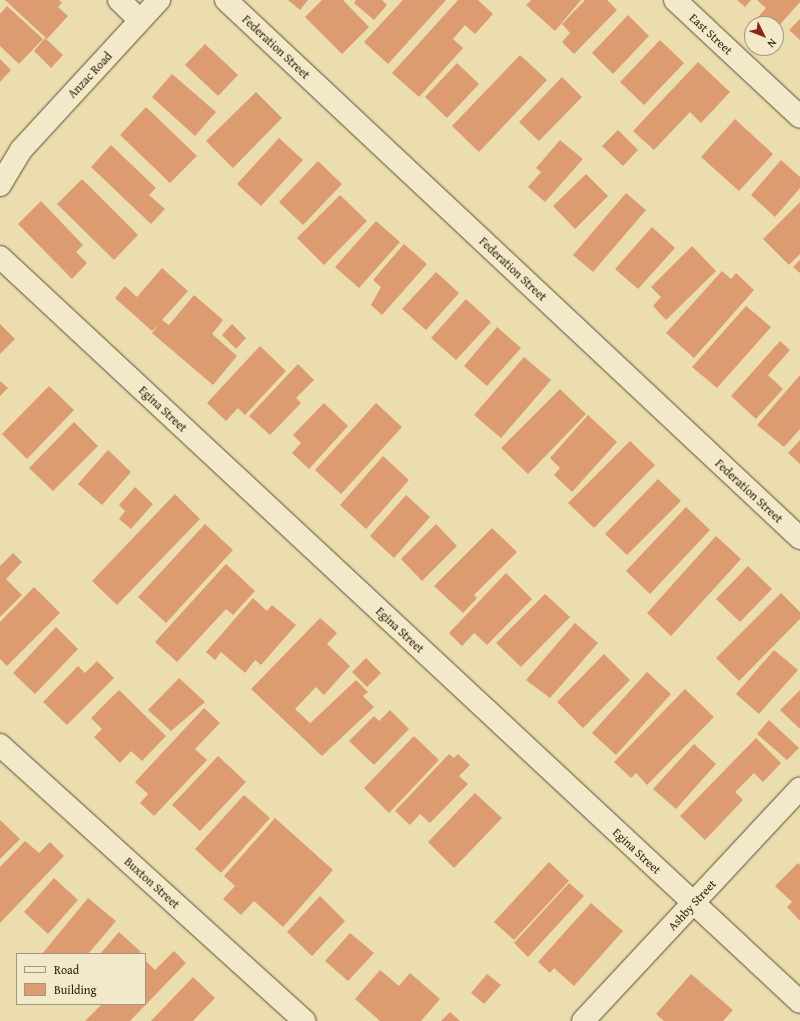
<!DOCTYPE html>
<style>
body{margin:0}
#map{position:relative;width:800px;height:1021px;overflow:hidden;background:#ebddae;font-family:"Gentium Book Plus",serif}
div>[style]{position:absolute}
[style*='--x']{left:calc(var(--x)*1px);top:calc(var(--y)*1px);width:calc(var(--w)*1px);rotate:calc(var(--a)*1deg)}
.building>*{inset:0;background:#dd9b72}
.roads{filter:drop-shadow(0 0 1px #5c4c31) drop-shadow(0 0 1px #5c4c31)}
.street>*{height:22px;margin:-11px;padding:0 11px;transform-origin:11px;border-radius:11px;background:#f2e9ca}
.secondary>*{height:22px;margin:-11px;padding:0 11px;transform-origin:11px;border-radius:11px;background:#f2e9ca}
span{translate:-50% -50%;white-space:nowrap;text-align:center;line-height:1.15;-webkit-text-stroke:3px #f2e9ca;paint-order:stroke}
.street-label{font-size:12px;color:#2c1b07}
.legend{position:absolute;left:16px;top:953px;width:130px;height:52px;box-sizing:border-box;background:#f2e9ca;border:1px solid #a3977c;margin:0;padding:5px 7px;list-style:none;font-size:12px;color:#2c1b07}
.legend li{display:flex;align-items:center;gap:8px;height:20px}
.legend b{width:20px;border:1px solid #a3977c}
.north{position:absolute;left:744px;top:16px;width:40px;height:40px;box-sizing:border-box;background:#f2e9ca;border:1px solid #a3977c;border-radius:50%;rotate:133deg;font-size:11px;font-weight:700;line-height:16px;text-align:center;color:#2c1b07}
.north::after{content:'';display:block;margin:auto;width:14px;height:18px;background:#8f2418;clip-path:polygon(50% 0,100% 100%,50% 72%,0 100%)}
</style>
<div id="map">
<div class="building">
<div style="clip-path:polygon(5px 0,59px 0,62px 3px,58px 7px,68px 16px,47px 39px)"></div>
<div style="clip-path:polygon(288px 0,308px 0,300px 10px)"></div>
<div style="clip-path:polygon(322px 0,343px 0,369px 27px,342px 54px,305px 17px)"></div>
<div style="clip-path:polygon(356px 0,382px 0,387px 5px,374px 20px,354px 3px)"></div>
<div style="clip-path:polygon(403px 0,446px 0,388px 64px,364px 42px)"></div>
<div style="clip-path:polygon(458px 0,478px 0,493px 14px,475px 34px,465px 25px,453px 39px,463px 48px,419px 97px,392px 73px)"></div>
<div style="clip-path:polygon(531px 0,581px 0,555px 31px,526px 5px)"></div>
<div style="clip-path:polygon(585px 0,607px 0,617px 10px,574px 54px,562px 42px,570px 33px,562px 24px)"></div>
<div style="clip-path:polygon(737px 0,751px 0,745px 7px)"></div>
<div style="clip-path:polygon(757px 0,800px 0,800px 2px,776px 29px,776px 24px,752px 24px,766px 8px)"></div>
<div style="clip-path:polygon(7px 6px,43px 39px,19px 64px,0 46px,0 14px)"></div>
<div style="clip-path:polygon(628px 15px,649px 36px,613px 74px,592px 53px)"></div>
<div style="clip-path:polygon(800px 19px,800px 40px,789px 30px)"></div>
<div style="clip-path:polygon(45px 38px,63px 55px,51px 68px,34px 51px)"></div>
<div style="clip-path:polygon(660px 40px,684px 63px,644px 105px,620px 82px)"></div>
<div style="clip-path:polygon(205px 44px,238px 75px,218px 96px,185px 65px)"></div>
<div style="clip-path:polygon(520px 55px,547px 80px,479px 152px,452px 126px)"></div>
<div style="clip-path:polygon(0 59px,11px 70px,0 82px)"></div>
<div style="clip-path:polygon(698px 62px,730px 92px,701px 123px,690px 112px,654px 150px,633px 131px)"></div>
<div style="clip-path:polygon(457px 63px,479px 84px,447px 118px,425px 97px)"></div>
<div style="clip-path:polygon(172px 74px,216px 112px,195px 136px,152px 97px)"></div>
<div style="clip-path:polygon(562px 77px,582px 97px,539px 141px,519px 122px)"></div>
<div style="clip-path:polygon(256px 92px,282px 118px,233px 168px,206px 141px)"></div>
<div style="clip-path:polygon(146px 107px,197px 156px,170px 183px,120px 135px)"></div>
<div style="clip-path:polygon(735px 119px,773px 154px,739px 191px,701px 157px)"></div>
<div style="clip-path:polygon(618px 130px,638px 150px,623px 166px,602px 146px)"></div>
<div style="clip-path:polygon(279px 138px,303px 160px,261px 206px,237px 184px)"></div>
<div style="clip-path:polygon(560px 140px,583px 159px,545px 202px,528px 187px,541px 172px,536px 168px)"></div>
<div style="clip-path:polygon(111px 145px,156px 188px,149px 195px,165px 209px,151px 224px,91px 167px)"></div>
<div style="clip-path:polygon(781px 160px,800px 177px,800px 188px,775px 217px,751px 195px)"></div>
<div style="clip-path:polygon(318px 161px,342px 184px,303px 225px,279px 202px)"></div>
<div style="clip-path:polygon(586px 174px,608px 196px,575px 229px,553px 206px)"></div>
<div style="clip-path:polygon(82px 179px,138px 235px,114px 260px,57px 204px)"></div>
<div style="clip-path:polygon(626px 193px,646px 210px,593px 272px,573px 255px)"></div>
<div style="clip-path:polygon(340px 195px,367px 221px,324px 265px,297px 238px)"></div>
<div style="clip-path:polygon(41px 201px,83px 245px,76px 252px,87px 263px,72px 279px,18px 224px)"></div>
<div style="clip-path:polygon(800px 202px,800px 254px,789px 265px,763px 239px)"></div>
<div style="clip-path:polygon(376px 221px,400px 242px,359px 288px,335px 267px)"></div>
<div style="clip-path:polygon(652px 227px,675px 248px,638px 289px,615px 269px)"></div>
<div style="clip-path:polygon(404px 244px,427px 264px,382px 315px,371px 305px,381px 287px,373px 280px)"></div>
<div style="clip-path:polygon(692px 246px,716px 271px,666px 320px,653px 306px,661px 297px,651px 287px)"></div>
<div style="clip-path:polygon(800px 260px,800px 273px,793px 267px)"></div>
<div style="clip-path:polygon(162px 268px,188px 291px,162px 320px,169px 325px,194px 295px,223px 320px,212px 334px,237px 356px,213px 385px,152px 333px,159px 324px,152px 331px,115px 298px,125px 286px,137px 297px)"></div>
<div style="clip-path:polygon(722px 271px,731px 279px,736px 273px,754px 290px,694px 358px,666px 333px)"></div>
<div style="clip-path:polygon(436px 272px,459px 293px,426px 330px,402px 309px)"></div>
<div style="clip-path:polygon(466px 299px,491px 322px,456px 360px,431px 338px)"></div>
<div style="clip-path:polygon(746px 306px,771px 327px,717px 388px,692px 367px)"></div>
<div style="clip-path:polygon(0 324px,15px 339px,0 354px)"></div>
<div style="clip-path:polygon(232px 324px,246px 338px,236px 349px,222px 335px)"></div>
<div style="clip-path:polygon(497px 327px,521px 348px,487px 386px,464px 366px)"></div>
<div style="clip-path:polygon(780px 341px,790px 350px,768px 375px,783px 389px,756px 419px,731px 396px)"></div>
<div style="clip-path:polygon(260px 346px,286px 371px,245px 415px,238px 408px,226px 421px,207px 403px)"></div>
<div style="clip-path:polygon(524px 357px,551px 380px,501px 438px,474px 415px)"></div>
<div style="clip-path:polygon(298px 364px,314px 380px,296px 398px,301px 403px,270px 435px,249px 416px)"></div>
<div style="clip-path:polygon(800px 375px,800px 429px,784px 447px,757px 425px)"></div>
<div style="clip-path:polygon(0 381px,8px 388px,0 396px)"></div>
<div style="clip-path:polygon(49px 386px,74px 410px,27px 459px,2px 434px)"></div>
<div style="clip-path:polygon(560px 389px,586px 414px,528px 474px,501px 448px)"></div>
<div style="clip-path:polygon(324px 403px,348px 426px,309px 469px,292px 453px,301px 443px,293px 435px)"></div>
<div style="clip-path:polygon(376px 403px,402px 427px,341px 494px,315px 470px)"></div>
<div style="clip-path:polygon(588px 415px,617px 442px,572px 492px,554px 475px,560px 468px,550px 458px)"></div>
<div style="clip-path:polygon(74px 422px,98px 446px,53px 491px,29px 468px)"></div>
<div style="clip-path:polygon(800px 440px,800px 464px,788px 453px)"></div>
<div style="clip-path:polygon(630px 441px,655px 465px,594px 528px,568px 503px)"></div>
<div style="clip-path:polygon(108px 450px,131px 472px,102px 505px,78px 484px)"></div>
<div style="clip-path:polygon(383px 456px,409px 480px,366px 529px,340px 505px)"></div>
<div style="clip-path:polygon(658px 479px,681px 501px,627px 555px,605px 534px)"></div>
<div style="clip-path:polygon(135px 487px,153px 504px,131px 529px,119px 519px,125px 511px,119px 505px)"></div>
<div style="clip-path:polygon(175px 494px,200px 519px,117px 605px,92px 581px)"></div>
<div style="clip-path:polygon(406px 495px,430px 517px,394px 558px,370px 536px)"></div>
<div style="clip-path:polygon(686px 507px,710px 530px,650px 594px,626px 571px)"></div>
<div style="clip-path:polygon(205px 524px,233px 550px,166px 623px,138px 597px)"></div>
<div style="clip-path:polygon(436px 524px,457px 546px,422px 581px,401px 559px)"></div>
<div style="clip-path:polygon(492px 528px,517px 552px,474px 595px,477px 598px,463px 613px,434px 586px)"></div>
<div style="clip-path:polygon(716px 536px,741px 559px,671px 636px,647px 613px)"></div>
<div style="clip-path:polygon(13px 553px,22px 562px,6px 579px,22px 595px,0 617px,0 566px)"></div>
<div style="clip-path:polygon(226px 564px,255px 591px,233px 615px,226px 609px,177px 662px,155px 642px)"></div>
<div style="clip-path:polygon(748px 566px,772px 589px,740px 622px,716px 599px)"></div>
<div style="clip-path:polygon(506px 573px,532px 599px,487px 645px,474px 633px,462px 646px,449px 633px)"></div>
<div style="clip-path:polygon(34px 587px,60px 613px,7px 666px,0 659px,0 622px)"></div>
<div style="clip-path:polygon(781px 593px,800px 612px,800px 619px,739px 681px,716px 658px)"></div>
<div style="clip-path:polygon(545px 594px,570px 617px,521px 667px,496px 643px)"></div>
<div style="clip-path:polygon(253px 598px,267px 611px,272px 605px,296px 625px,261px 665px,255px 660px,245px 673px,221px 652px,215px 660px,206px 652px)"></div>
<div style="clip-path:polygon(320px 618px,337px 633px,327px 644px,350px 666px,324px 695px,316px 687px,295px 709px,310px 723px,303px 730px,356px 680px,368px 692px,363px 696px,374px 707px,322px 756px,251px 689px)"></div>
<div style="clip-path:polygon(575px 623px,598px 643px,550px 698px,526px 680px)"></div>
<div style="clip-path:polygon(56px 627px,78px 649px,35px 694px,13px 673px)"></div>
<div style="clip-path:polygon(774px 650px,798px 670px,759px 714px,736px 694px)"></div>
<div style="clip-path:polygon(604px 654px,630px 680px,583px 728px,557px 702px)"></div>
<div style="clip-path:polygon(366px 658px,381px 673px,367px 687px,352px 672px)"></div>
<div style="clip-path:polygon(97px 661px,114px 678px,67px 725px,43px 702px,78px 666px,85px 673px)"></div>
<div style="clip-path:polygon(647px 672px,671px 694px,616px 755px,592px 733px)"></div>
<div style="clip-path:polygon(179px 678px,205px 702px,171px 731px,148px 710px)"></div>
<div style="clip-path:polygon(685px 689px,714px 717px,647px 785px,636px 773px,631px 778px,614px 762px)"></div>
<div style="clip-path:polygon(119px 690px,166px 736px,142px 761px,131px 751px,120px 763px,94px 737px,102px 729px,91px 718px)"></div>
<div style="clip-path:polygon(800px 690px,800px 729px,780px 710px)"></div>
<div style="clip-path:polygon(204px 708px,220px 723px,195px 749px,207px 760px,154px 816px,140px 803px,148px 794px,135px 782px)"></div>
<div style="clip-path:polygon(390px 710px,409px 729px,374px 765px,349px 741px,374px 716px,379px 721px)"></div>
<div style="clip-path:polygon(769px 720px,799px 748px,787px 760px,757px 734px)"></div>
<div style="clip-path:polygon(414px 736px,439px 760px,389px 813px,364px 788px)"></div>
<div style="clip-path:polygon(756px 738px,781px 763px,763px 782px,754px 773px,735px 792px,743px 800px,705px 840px,680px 816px)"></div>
<div style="clip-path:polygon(694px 744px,716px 764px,676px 809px,653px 789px)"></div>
<div style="clip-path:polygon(449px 754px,454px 758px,458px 754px,470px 765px,459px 776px,468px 784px,430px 823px,420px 814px,410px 825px,395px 811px)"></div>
<div style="clip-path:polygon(218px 756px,246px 782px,200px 831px,172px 805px)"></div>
<div style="clip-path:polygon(475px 793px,502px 818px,454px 868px,428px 842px)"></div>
<div style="clip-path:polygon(244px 795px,270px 818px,221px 873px,195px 849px)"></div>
<div style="clip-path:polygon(275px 818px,333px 870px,283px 927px,254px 901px,241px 915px,223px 899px,235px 886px,224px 876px)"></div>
<div style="clip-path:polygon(0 820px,20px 839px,0 859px)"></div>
<div style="clip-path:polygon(25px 841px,39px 853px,50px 842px,64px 856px,0 923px,0 867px)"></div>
<div style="clip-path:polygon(549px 862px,569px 881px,514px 940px,494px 922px)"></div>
<div style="clip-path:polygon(798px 863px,800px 865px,800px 921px,787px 907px,792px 902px,775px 886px)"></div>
<div style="clip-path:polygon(54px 878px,78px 900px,48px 934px,24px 912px)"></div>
<div style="clip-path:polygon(569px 883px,584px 896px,528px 957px,514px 943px)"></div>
<div style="clip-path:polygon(320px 896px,345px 921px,312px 956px,287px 932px)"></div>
<div style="clip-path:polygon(88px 898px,116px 921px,88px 954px,42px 954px)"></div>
<div style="clip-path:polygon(591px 903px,623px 931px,574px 986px,554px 968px,550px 973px,538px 962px)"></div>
<div style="clip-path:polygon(119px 932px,141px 952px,139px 954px,100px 954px)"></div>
<div style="clip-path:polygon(350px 933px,374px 953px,348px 981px,325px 961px)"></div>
<div style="clip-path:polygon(174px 951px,186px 963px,130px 1021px,85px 1021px,102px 1004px,145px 1004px,145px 960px,155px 970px)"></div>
<div style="clip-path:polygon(380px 970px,399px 986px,410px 973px,440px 999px,421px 1021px,380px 1021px,355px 999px)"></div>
<div style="clip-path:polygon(487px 974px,501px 985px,484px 1004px,471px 993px)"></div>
<div style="clip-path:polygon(691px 974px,733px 1010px,723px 1021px,664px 1021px,656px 1014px)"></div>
<div style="clip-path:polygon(193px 977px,215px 998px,193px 1021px,151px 1021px)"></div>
<div style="clip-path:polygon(450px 1012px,460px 1021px,441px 1021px)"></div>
</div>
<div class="roads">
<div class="street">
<div style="--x:119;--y:0;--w:29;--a:44"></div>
<div style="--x:226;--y:0;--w:787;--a:43.15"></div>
<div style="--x:675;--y:0;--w:171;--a:43.1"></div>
<div style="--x:0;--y:745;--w:411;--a:42.2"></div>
<div style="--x:583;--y:1021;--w:318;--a:-47"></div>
</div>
<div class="secondary">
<div style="--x:0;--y:185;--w:41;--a:-59"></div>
<div style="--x:21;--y:150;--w:204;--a:-47.4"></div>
<div style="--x:0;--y:257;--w:1093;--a:42.96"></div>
</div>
</div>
<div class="street-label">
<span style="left:711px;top:34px;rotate:43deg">East Street</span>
<span style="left:276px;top:47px;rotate:43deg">Federation Street</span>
<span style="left:90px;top:75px;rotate:-47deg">Anzac Road</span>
<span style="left:513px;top:269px;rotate:43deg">Federation Street</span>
<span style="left:163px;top:409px;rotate:43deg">Egina Street</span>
<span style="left:749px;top:491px;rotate:43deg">Federation Street</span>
<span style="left:400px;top:630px;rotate:43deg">Egina Street</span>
<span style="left:637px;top:851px;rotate:43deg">Egina Street</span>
<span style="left:152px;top:883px;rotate:42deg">Buxton Street</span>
<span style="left:692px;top:905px;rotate:-47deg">Ashby Street</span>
</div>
<ul class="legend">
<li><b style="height:5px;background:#f2e9ca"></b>Road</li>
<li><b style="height:11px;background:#dd9b72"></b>Building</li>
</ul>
<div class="north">N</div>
</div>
